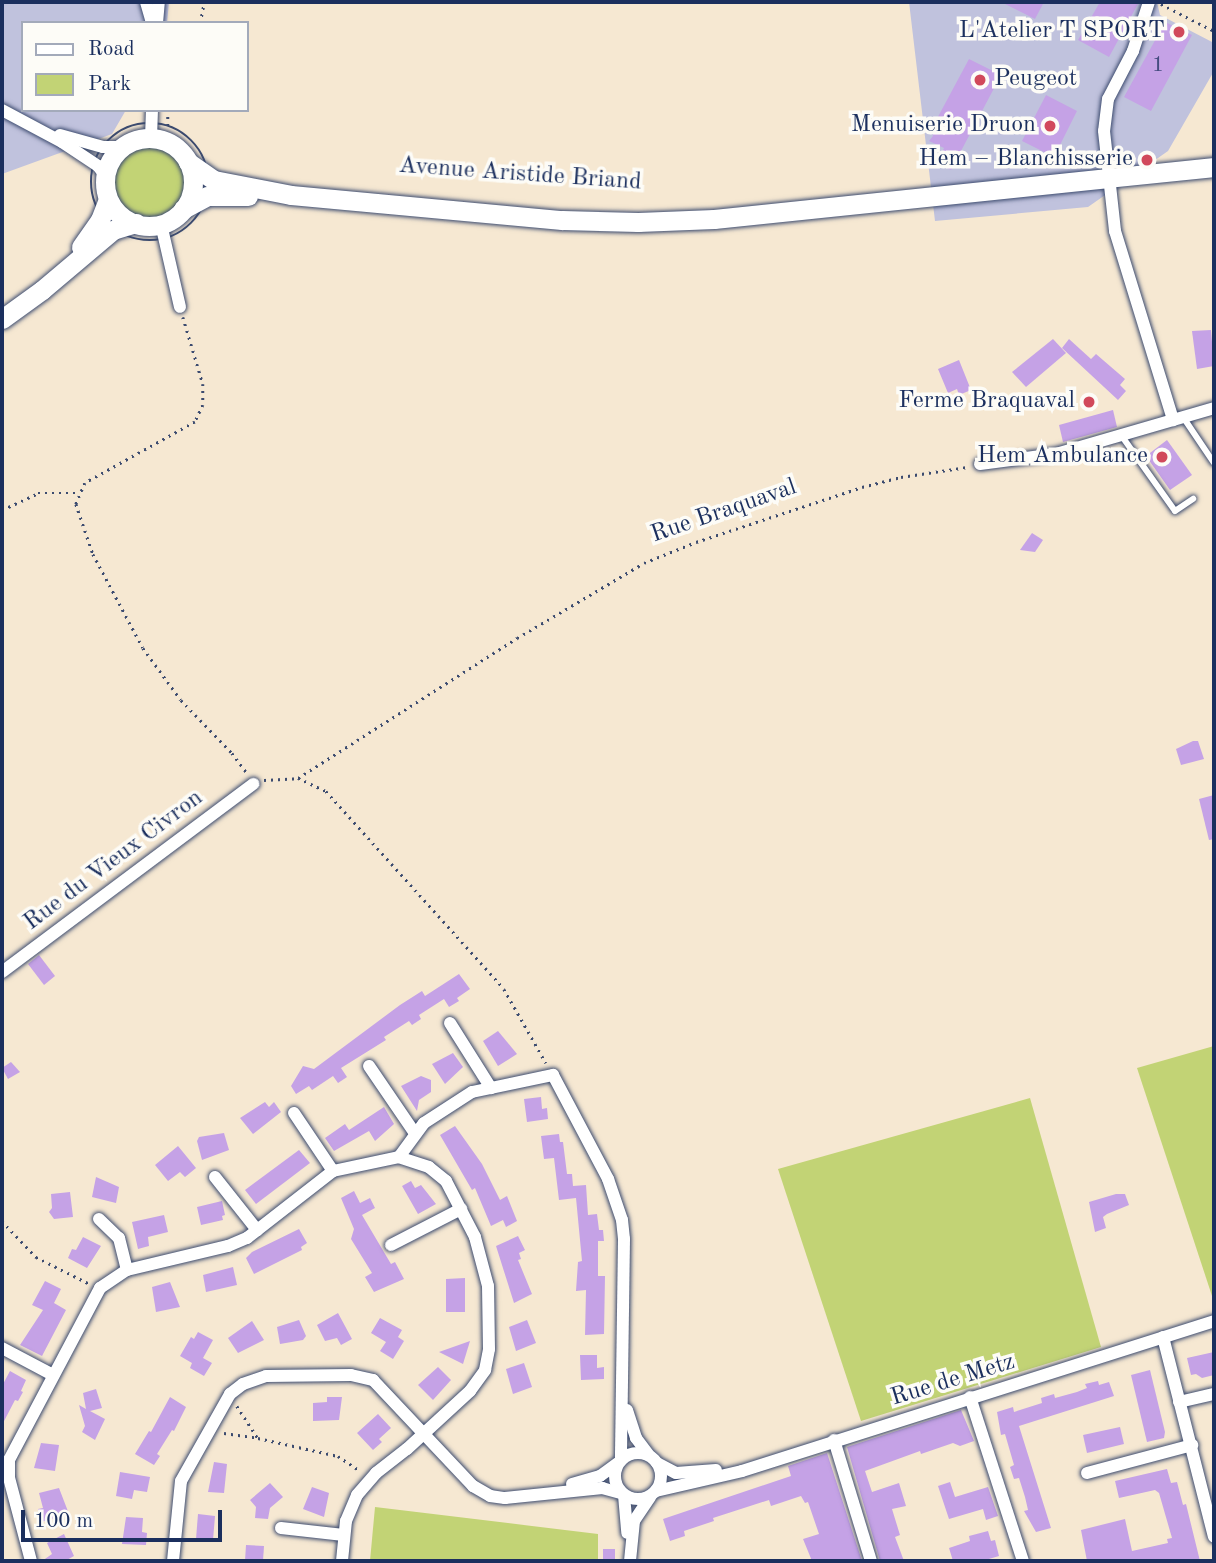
<!DOCTYPE html>
<meta charset="utf-8">
<style>
body{margin:0}
#map{position:relative;width:1216px;height:1563px;overflow:hidden;background:#f6e8d2;font-family:"Old Standard TT",serif}
div>[style]{position:absolute}
[style*='--x']{left:calc(var(--x)*1px);top:calc(var(--y)*1px);width:calc(var(--w)*1px);rotate:calc(var(--a)*1deg)}
.industrial>*{inset:0;background:#c0c2dd}
.green>*{inset:0;background:#c2d375}
.round{border-radius:50%}
.building>*{inset:0;background:#c5a2e6}
.path>*{height:2.5px;margin-top:-1.25px;transform-origin:0;background:repeating-linear-gradient(90deg,#3c4b6f 0 2px,transparent 0 7px)}
.path>.ring{margin:-1.25px;padding:0;box-sizing:content-box;background:none;border:2.5px solid #3c4b6f;border-radius:50%}
.roads{filter:drop-shadow(0 0 2px #3c4b6f) drop-shadow(0 0 2px #3c4b6f)}
.service>*{height:6px;margin:-3px;padding:0 3px;transform-origin:3px;border-radius:3px;background:#fff}
.minor>*{height:12px;margin:-6px;padding:0 6px;transform-origin:6px;border-radius:6px;background:#fff}
.minor>.ring{margin:-6px;padding:0;box-sizing:content-box;background:none;border:12px solid #fff;border-radius:50%}
.secondary>*{height:19px;margin:-9.5px;padding:0 9.5px;transform-origin:9.5px;border-radius:9.5px;background:#fff}
.secondary>.ring{margin:-9.5px;padding:0;box-sizing:content-box;background:none;border:19px solid #fff;border-radius:50%}
.dots>*{width:19px;height:19px;translate:-50% -50%;box-sizing:border-box;border:4px solid #fdfcf7;border-radius:50%}
span{translate:-50% -50%;white-space:nowrap;text-align:center;line-height:1.15;-webkit-text-stroke:7px #fdfcf7;paint-order:stroke}
.number-label{font-size:21px;color:#464c80}
.number-label span{-webkit-text-stroke-width:0}
.poi-label{font-size:24px;color:#1b2f5e}
.right{translate:-100% -50%;text-align:right}
.left{translate:0 -50%;text-align:left}
.street-label{font-size:24px;color:#1b2f5e}
.frame{position:absolute;inset:0;border:4px solid #1b2f5e;pointer-events:none}
.legend{position:absolute;left:21px;top:21px;width:228px;height:91px;box-sizing:border-box;background:#fdfcf7;border:2px solid #a3aaba;margin:0;padding:9px 12px;list-style:none;font-size:21px;color:#1b2f5e}
.legend li{display:flex;align-items:center;gap:14px;height:35px}
.legend b{width:35px;border:2px solid #a3aaba}
.scale{position:absolute;left:21px;top:1510px;width:201px;height:32px;box-sizing:border-box;border:4px solid #1b2f5e;border-top:0;padding-left:9px;font-size:21px;line-height:24px;white-space:nowrap;color:#1b2f5e;-webkit-text-stroke:5px #fdfcf7;paint-order:stroke}
</style>
<div id="map">
<div class="industrial">
<div style="clip-path:polygon(2px 2px,169px 2px,167px 23px,23px 23px,23px 110px,126px 110px,112px 134px,2px 174px)"></div>
<div style="clip-path:polygon(909px 2px,1157px 2px,1160px 15px,1214px 43px,1214px 71px,1168px 151px,1088px 207px,935px 221px)"></div>
</div>
<div class="green">
<div class="round" style="left:113px;top:146px;width:72px;height:72px"></div>
<div style="clip-path:polygon(1214px 1046px,1214px 1302px,1137px 1068px)"></div>
<div style="clip-path:polygon(1030px 1098px,1101px 1347px,861px 1421px,778px 1169px)"></div>
<div style="clip-path:polygon(375px 1507px,598px 1534px,598px 1561px,370px 1561px)"></div>
</div>
<div class="building">
<div style="clip-path:polygon(1001px 2px,1044px 2px,1035px 19px)"></div>
<div style="clip-path:polygon(1100px 2px,1139px 2px,1109px 57px,1078px 40px)"></div>
<div style="clip-path:polygon(1165px 22px,1192px 35px,1151px 111px,1124px 97px)"></div>
<div style="clip-path:polygon(969px 59px,1001px 75px,951px 170px,937px 163px,944px 148px,929px 141px,933px 136px,932px 128px)"></div>
<div style="clip-path:polygon(1046px 95px,1077px 111px,1054px 157px,1022px 141px)"></div>
<div style="clip-path:polygon(1211px 330px,1214px 366px,1197px 369px,1192px 331px)"></div>
<div style="clip-path:polygon(1053px 339px,1066px 353px,1026px 387px,1012px 372px)"></div>
<div style="clip-path:polygon(1069px 339px,1091px 359px,1096px 354px,1125px 379px,1120px 385px,1126px 391px,1118px 400px,1062px 348px)"></div>
<div style="clip-path:polygon(959px 360px,971px 390px,959px 395px,957px 389px,948px 393px,938px 369px)"></div>
<div style="clip-path:polygon(1113px 410px,1117px 427px,1063px 442px,1059px 425px)"></div>
<div style="clip-path:polygon(1167px 440px,1192px 475px,1170px 490px,1146px 456px)"></div>
<div style="clip-path:polygon(1032px 533px,1043px 540px,1035px 552px,1020px 550px)"></div>
<div style="clip-path:polygon(1193px 741px,1198px 741px,1204px 759px,1181px 765px,1176px 749px)"></div>
<div style="clip-path:polygon(1214px 795px,1214px 839px,1209px 840px,1199px 799px)"></div>
<div style="clip-path:polygon(39px 955px,55px 976px,44px 985px,28px 964px)"></div>
<div style="clip-path:polygon(459px 974px,470px 989px,457px 998px,459px 1001px,449px 1007px,444px 999px,419px 1015px,421px 1019px,412px 1025px,409px 1021px,384px 1037px,386px 1040px,341px 1068px,347px 1077px,338px 1083px,333px 1076px,312px 1090px,309px 1086px,296px 1094px,291px 1086px,303px 1066px,314px 1069px,400px 1005px,422px 991px,425px 996px)"></div>
<div style="clip-path:polygon(498px 1031px,517px 1054px,498px 1066px,483px 1041px)"></div>
<div style="clip-path:polygon(453px 1053px,463px 1067px,445px 1084px,432px 1064px)"></div>
<div style="clip-path:polygon(11px 1062px,20px 1072px,8px 1079px,2px 1068px)"></div>
<div style="clip-path:polygon(421px 1076px,431px 1080px,431px 1092px,419px 1100px,417px 1111px,401px 1086px)"></div>
<div style="clip-path:polygon(541px 1097px,542px 1109px,547px 1108px,548px 1119px,527px 1122px,524px 1099px)"></div>
<div style="clip-path:polygon(265px 1102px,269px 1107px,274px 1102px,281px 1112px,253px 1134px,240px 1118px)"></div>
<div style="clip-path:polygon(384px 1107px,394px 1124px,375px 1141px,369px 1131px,334px 1151px,325px 1138px,345px 1124px,349px 1130px)"></div>
<div style="clip-path:polygon(455px 1126px,482px 1164px,500px 1200px,507px 1196px,517px 1221px,506px 1227px,503px 1220px,491px 1226px,475px 1188px,472px 1190px,440px 1135px)"></div>
<div style="clip-path:polygon(224px 1133px,229px 1150px,202px 1160px,197px 1141px,199px 1137px)"></div>
<div style="clip-path:polygon(559px 1134px,560px 1142px,563px 1142px,567px 1174px,572px 1174px,573px 1186px,586px 1185px,588px 1215px,597px 1214px,599px 1230px,603px 1230px,604px 1241px,598px 1241px,598px 1276px,605px 1276px,604px 1334px,585px 1335px,586px 1290px,576px 1291px,578px 1262px,582px 1261px,576px 1198px,559px 1200px,554px 1158px,544px 1159px,541px 1136px)"></div>
<div style="clip-path:polygon(178px 1146px,196px 1168px,185px 1177px,180px 1172px,168px 1181px,155px 1165px)"></div>
<div style="clip-path:polygon(299px 1150px,310px 1163px,256px 1204px,245px 1190px)"></div>
<div style="clip-path:polygon(96px 1177px,119px 1187px,116px 1203px,92px 1197px)"></div>
<div style="clip-path:polygon(411px 1181px,415px 1188px,421px 1185px,436px 1204px,418px 1214px,402px 1186px)"></div>
<div style="clip-path:polygon(354px 1191px,360px 1203px,370px 1198px,375px 1208px,362px 1215px,391px 1264px,395px 1262px,404px 1279px,374px 1292px,365px 1277px,372px 1273px,351px 1239px,354px 1229px,341px 1198px)"></div>
<div style="clip-path:polygon(70px 1192px,73px 1217px,54px 1219px,49px 1212px,52px 1208px,51px 1194px)"></div>
<div style="clip-path:polygon(1116px 1194px,1125px 1194px,1129px 1205px,1107px 1214px,1103px 1217px,1106px 1228px,1095px 1232px,1089px 1202px)"></div>
<div style="clip-path:polygon(222px 1201px,225px 1215px,222px 1216px,223px 1220px,201px 1225px,197px 1207px)"></div>
<div style="clip-path:polygon(164px 1215px,168px 1232px,148px 1237px,149px 1246px,138px 1249px,132px 1222px)"></div>
<div style="clip-path:polygon(299px 1229px,307px 1243px,301px 1247px,302px 1250px,254px 1274px,246px 1258px,252px 1252px)"></div>
<div style="clip-path:polygon(518px 1236px,525px 1250px,519px 1253px,521px 1259px,518px 1260px,532px 1294px,514px 1303px,496px 1246px)"></div>
<div style="clip-path:polygon(83px 1237px,101px 1246px,87px 1268px,68px 1258px,72px 1249px,76px 1250px)"></div>
<div style="clip-path:polygon(233px 1267px,237px 1285px,206px 1292px,203px 1275px)"></div>
<div style="clip-path:polygon(465px 1278px,465px 1312px,446px 1312px,446px 1279px)"></div>
<div style="clip-path:polygon(45px 1281px,61px 1289px,54px 1303px,66px 1310px,42px 1356px,20px 1345px,43px 1310px,32px 1305px)"></div>
<div style="clip-path:polygon(170px 1282px,180px 1307px,156px 1312px,152px 1287px)"></div>
<div style="clip-path:polygon(338px 1313px,352px 1339px,341px 1345px,337px 1338px,325px 1341px,317px 1325px)"></div>
<div style="clip-path:polygon(380px 1318px,402px 1330px,398px 1337px,404px 1341px,393px 1359px,380px 1351px,386px 1342px,371px 1333px)"></div>
<div style="clip-path:polygon(299px 1320px,306px 1336px,303px 1340px,280px 1344px,277px 1327px)"></div>
<div style="clip-path:polygon(527px 1320px,536px 1343px,516px 1351px,509px 1327px)"></div>
<div style="clip-path:polygon(252px 1321px,264px 1340px,238px 1353px,228px 1338px)"></div>
<div style="clip-path:polygon(198px 1332px,213px 1340px,203px 1358px,212px 1363px,204px 1376px,190px 1368px,192px 1363px,180px 1356px,191px 1337px,194px 1339px)"></div>
<div style="clip-path:polygon(470px 1341px,463px 1364px,439px 1352px)"></div>
<div style="clip-path:polygon(1214px 1352px,1214px 1375px,1202px 1378px,1196px 1374px,1191px 1375px,1187px 1358px)"></div>
<div style="clip-path:polygon(580px 1355px,597px 1355px,597px 1368px,604px 1367px,604px 1379px,581px 1380px)"></div>
<div style="clip-path:polygon(524px 1363px,532px 1387px,513px 1394px,506px 1369px)"></div>
<div style="clip-path:polygon(438px 1367px,451px 1380px,433px 1400px,418px 1385px)"></div>
<div style="clip-path:polygon(1150px 1370px,1165px 1432px,1164px 1438px,1147px 1442px,1131px 1375px)"></div>
<div style="clip-path:polygon(10px 1371px,26px 1380px,21px 1391px,23px 1392px,18px 1401px,15px 1400px,2px 1425px,2px 1386px)"></div>
<div style="clip-path:polygon(1098px 1381px,1099px 1385px,1109px 1382px,1114px 1396px,1019px 1426px,1051px 1528px,1036px 1532px,1024px 1511px,1028px 1510px,1025px 1497px,1019px 1478px,1014px 1479px,1010px 1467px,1014px 1465px,1005px 1434px,1001px 1435px,997px 1412px,1013px 1407px,1014px 1412px,1042px 1403px,1041px 1398px,1054px 1394px,1055px 1398px,1077px 1392px,1087px 1388px,1085px 1384px)"></div>
<div style="clip-path:polygon(96px 1389px,102px 1408px,90px 1411px,105px 1419px,95px 1440px,82px 1432px,85px 1426px,79px 1405px,86px 1409px,83px 1393px)"></div>
<div style="clip-path:polygon(170px 1397px,186px 1407px,174px 1431px,172px 1430px,157px 1454px,160px 1456px,154px 1465px,135px 1454px,149px 1431px,151px 1432px)"></div>
<div style="clip-path:polygon(327px 1397px,342px 1397px,339px 1420px,313px 1421px,313px 1403px,327px 1402px)"></div>
<div style="clip-path:polygon(961px 1410px,974px 1441px,960px 1446px,953px 1443px,921px 1454px,920px 1451px,865px 1471px,872px 1492px,899px 1483px,906px 1506px,892px 1509px,900px 1535px,895px 1537px,904px 1561px,880px 1561px,847px 1447px)"></div>
<div style="clip-path:polygon(378px 1414px,391px 1428px,379px 1439px,382px 1442px,373px 1450px,357px 1433px)"></div>
<div style="clip-path:polygon(1120px 1427px,1124px 1444px,1087px 1453px,1083px 1435px)"></div>
<div style="clip-path:polygon(41px 1443px,59px 1445px,55px 1471px,34px 1468px)"></div>
<div style="clip-path:polygon(827px 1453px,862px 1561px,812px 1561px,803px 1539px,819px 1534px,808px 1502px,805px 1503px,801px 1496px,771px 1506px,769px 1500px,713px 1518px,714px 1521px,684px 1531px,685px 1536px,670px 1541px,663px 1519px,791px 1476px,788px 1466px)"></div>
<div style="clip-path:polygon(214px 1462px,227px 1464px,224px 1493px,208px 1492px)"></div>
<div style="clip-path:polygon(1167px 1469px,1171px 1483px,1177px 1482px,1183px 1505px,1186px 1504px,1200px 1561px,1087px 1561px,1081px 1530px,1125px 1519px,1132px 1551px,1168px 1543px,1167px 1539px,1172px 1538px,1159px 1493px,1155px 1490px,1119px 1498px,1115px 1481px)"></div>
<div style="clip-path:polygon(120px 1472px,150px 1477px,147px 1492px,134px 1490px,132px 1499px,116px 1496px)"></div>
<div style="clip-path:polygon(950px 1482px,955px 1497px,988px 1487px,998px 1516px,986px 1520px,983px 1509px,949px 1519px,938px 1486px)"></div>
<div style="clip-path:polygon(270px 1483px,283px 1497px,270px 1508px,268px 1519px,255px 1518px,256px 1507px,250px 1500px)"></div>
<div style="clip-path:polygon(312px 1487px,329px 1493px,324px 1517px,303px 1509px)"></div>
<div style="clip-path:polygon(59px 1488px,69px 1514px,41px 1522px,38px 1509px,43px 1508px,39px 1493px)"></div>
<div style="clip-path:polygon(198px 1514px,215px 1516px,213px 1540px,196px 1539px)"></div>
<div style="clip-path:polygon(126px 1517px,143px 1518px,142px 1532px,147px 1533px,146px 1545px,122px 1544px)"></div>
<div style="clip-path:polygon(988px 1531px,991px 1541px,995px 1540px,999px 1556px,982px 1561px,953px 1561px,949px 1548px,970px 1541px,969px 1536px)"></div>
<div style="clip-path:polygon(64px 1534px,74px 1556px,65px 1561px,42px 1561px,52px 1554px,47px 1543px)"></div>
<div style="clip-path:polygon(246px 1545px,264px 1546px,263px 1561px,245px 1561px)"></div>
<div style="clip-path:polygon(603px 1549px,615px 1549px,615px 1561px,603px 1561px)"></div>
</div>
<div class="path">
<div style="--x:1161;--y:4;--w:59;--a:27"></div>
<div style="--x:200;--y:23;--w:21;--a:-79"></div>
<div style="--x:168;--y:110;--w:16;--a:90"></div>
<div class="ring" style="left:91px;top:123px;width:115.5px;height:115.5px"></div>
<div style="--x:183;--y:317;--w:70;--a:73.4"></div>
<div style="--x:203;--y:384;--w:21;--a:90"></div>
<div style="--x:203;--y:405;--w:19;--a:115"></div>
<div style="--x:195;--y:422;--w:126;--a:151"></div>
<div style="--x:85;--y:483;--w:23;--a:113"></div>
<div style="--x:76;--y:504;--w:53;--a:71.2"></div>
<div style="--x:93;--y:554;--w:106;--a:62"></div>
<div style="--x:143;--y:648;--w:64;--a:53.8"></div>
<div style="--x:181;--y:700;--w:74;--a:46.1"></div>
<div style="--x:232;--y:753;--w:25;--a:53"></div>
<div style="--x:2;--y:510;--w:40;--a:-25"></div>
<div style="--x:38;--y:493;--w:40;--a:0"></div>
<div style="--x:298;--y:778;--w:260;--a:-32.6"></div>
<div style="--x:517;--y:638;--w:147;--a:-30.6"></div>
<div style="--x:644;--y:563;--w:56;--a:-22"></div>
<div style="--x:696;--y:542;--w:175;--a:-18.3"></div>
<div style="--x:862;--y:487;--w:40;--a:-14.4"></div>
<div style="--x:901;--y:477;--w:67;--a:-8.6"></div>
<div style="--x:264;--y:780;--w:34;--a:-3"></div>
<div style="--x:298;--y:778;--w:31;--a:25"></div>
<div style="--x:326;--y:791;--w:266;--a:48"></div>
<div style="--x:504;--y:989;--w:85;--a:60.4"></div>
<div style="--x:2;--y:1221;--w:50;--a:46.6"></div>
<div style="--x:36;--y:1257;--w:60;--a:26.6"></div>
<div style="--x:237;--y:1406;--w:38;--a:57"></div>
<div style="--x:258;--y:1438;--w:82;--a:12.7"></div>
<div style="--x:338;--y:1456;--w:27;--a:34"></div>
<div style="--x:224;--y:1433;--w:34;--a:8"></div>
</div>
<div class="roads">
<div class="service">
<div style="--x:1183;--y:417;--w:55;--a:56"></div>
<div style="--x:1121;--y:435;--w:93;--a:54.6"></div>
<div style="--x:1175;--y:511;--w:22;--a:-34"></div>
</div>
<div class="minor">
<div style="--x:146;--y:2;--w:22;--a:74"></div>
<div style="--x:1149;--y:2;--w:52;--a:108.1"></div>
<div style="--x:1133;--y:51;--w:54;--a:117.5"></div>
<div style="--x:1108;--y:99;--w:32;--a:97"></div>
<div style="--x:1104;--y:131;--w:101;--a:83.7"></div>
<div style="--x:1115;--y:231;--w:198;--a:72.9"></div>
<div style="--x:157;--y:23;--w:21;--a:-85"></div>
<div style="--x:2;--y:110;--w:68;--a:28.1"></div>
<div style="--x:62;--y:142;--w:43;--a:33.7"></div>
<div style="--x:98;--y:166;--w:11;--a:52"></div>
<div style="--x:60;--y:135;--w:45;--a:15.6"></div>
<div style="--x:103;--y:147;--w:19;--a:0"></div>
<div style="--x:151;--y:138;--w:28;--a:-88"></div>
<div style="--x:161;--y:224;--w:85;--a:77.1"></div>
<div style="--x:980;--y:464;--w:77;--a:-7.5"></div>
<div style="--x:1056;--y:454;--w:165;--a:-16.2"></div>
<div style="--x:2;--y:972;--w:314;--a:-36.8"></div>
<div style="--x:450;--y:1023;--w:77;--a:57.8"></div>
<div style="--x:369;--y:1066;--w:80;--a:55.7"></div>
<div style="--x:294;--y:1113;--w:70;--a:56.1"></div>
<div style="--x:215;--y:1177;--w:68;--a:51.6"></div>
<div style="--x:99;--y:1219;--w:28;--a:44"></div>
<div style="--x:119;--y:1238;--w:33;--a:76"></div>
<div style="--x:391;--y:1245;--w:79;--a:-27.2"></div>
<div style="--x:1163;--y:1337;--w:206;--a:75.7"></div>
<div style="--x:2;--y:1348;--w:58;--a:27.9"></div>
<div style="--x:970;--y:1397;--w:172;--a:72.1"></div>
<div style="--x:1179;--y:1402;--w:36;--a:-13"></div>
<div style="--x:627;--y:1410;--w:29;--a:72"></div>
<div style="--x:636;--y:1438;--w:21;--a:53"></div>
<div style="--x:834;--y:1440;--w:127;--a:73"></div>
<div class="ring" style="left:615px;top:1453px;width:34px;height:34px"></div>
<div style="--x:657;--y:1463;--w:21;--a:28"></div>
<div style="--x:676;--y:1473;--w:40;--a:-4.3"></div>
<div style="--x:1087;--y:1473;--w:109;--a:-14.9"></div>
<div style="--x:572;--y:1484;--w:29;--a:-16"></div>
<div style="--x:600;--y:1476;--w:22;--a:-36"></div>
<div style="--x:656;--y:1491;--w:88;--a:-13.1"></div>
<div style="--x:742;--y:1471;--w:495;--a:-17.6"></div>
<div style="--x:624;--y:1495;--w:38;--a:85"></div>
<div style="--x:281;--y:1528;--w:63;--a:6.3"></div>
<div style="--x:31;--y:1561;--w:86;--a:-104.8"></div>
<div style="--x:9;--y:1478;--w:18;--a:-90"></div>
<div style="--x:9;--y:1460;--w:195;--a:-62.1"></div>
<div style="--x:100;--y:1288;--w:32;--a:-34"></div>
<div style="--x:127;--y:1270;--w:104;--a:-13.4"></div>
<div style="--x:228;--y:1246;--w:21;--a:-23"></div>
<div style="--x:247;--y:1238;--w:109;--a:-37.9"></div>
<div style="--x:333;--y:1171;--w:67;--a:-12"></div>
<div style="--x:399;--y:1157;--w:42;--a:-53.7"></div>
<div style="--x:424;--y:1123;--w:57;--a:-32.9"></div>
<div style="--x:472;--y:1092;--w:83;--a:-11.9"></div>
<div style="--x:553;--y:1075;--w:118;--a:62.1"></div>
<div style="--x:608;--y:1179;--w:43;--a:71.1"></div>
<div style="--x:622;--y:1220;--w:19;--a:84"></div>
<div style="--x:624;--y:1239;--w:221;--a:90.8"></div>
<div style="--x:173;--y:1561;--w:80;--a:-84.3"></div>
<div style="--x:181;--y:1481;--w:100;--a:-60.6"></div>
<div style="--x:230;--y:1394;--w:16;--a:-38"></div>
<div style="--x:243;--y:1384;--w:24;--a:-19"></div>
<div style="--x:266;--y:1376;--w:85;--a:-0.7"></div>
<div style="--x:351;--y:1375;--w:23;--a:13"></div>
<div style="--x:373;--y:1380;--w:146;--a:46.7"></div>
<div style="--x:473;--y:1486;--w:20;--a:30"></div>
<div style="--x:490;--y:1496;--w:15;--a:8"></div>
<div style="--x:505;--y:1498;--w:98;--a:-5.9"></div>
<div style="--x:602;--y:1488;--w:20;--a:15"></div>
<div style="--x:342;--y:1561;--w:40;--a:-84.3"></div>
<div style="--x:346;--y:1521;--w:28;--a:-67"></div>
<div style="--x:357;--y:1495;--w:29;--a:-49"></div>
<div style="--x:376;--y:1473;--w:39;--a:-38"></div>
<div style="--x:407;--y:1449;--w:86;--a:-42.6"></div>
<div style="--x:470;--y:1391;--w:26;--a:-54"></div>
<div style="--x:485;--y:1370;--w:21;--a:-79"></div>
<div style="--x:489;--y:1349;--w:63;--a:-90.9"></div>
<div style="--x:488;--y:1286;--w:51;--a:-104.9"></div>
<div style="--x:475;--y:1237;--w:63;--a:-117.4"></div>
<div style="--x:446;--y:1181;--w:22;--a:-141"></div>
<div style="--x:429;--y:1167;--w:32;--a:-162"></div>
<div style="--x:630;--y:1561;--w:40;--a:-84.3"></div>
<div style="--x:634;--y:1521;--w:29;--a:-56"></div>
</div>
<div class="secondary">
<div class="ring" style="left:105px;top:138px;width:69px;height:69px"></div>
<div style="--x:188;--y:162;--w:32;--a:35"></div>
<div style="--x:214;--y:180;--w:78;--a:11"></div>
<div style="--x:291;--y:195;--w:272;--a:5.3"></div>
<div style="--x:562;--y:220;--w:76;--a:1.5"></div>
<div style="--x:638;--y:222;--w:76;--a:-2.3"></div>
<div style="--x:714;--y:219;--w:503;--a:-5.94"></div>
<div style="--x:183;--y:209;--w:27;--a:-28"></div>
<div style="--x:207;--y:196;--w:41;--a:0"></div>
<div style="--x:81;--y:247;--w:33;--a:-55"></div>
<div style="--x:100;--y:220;--w:22;--a:-69"></div>
<div style="--x:2;--y:319;--w:49;--a:-35.9"></div>
<div style="--x:42;--y:290;--w:93;--a:-40.2"></div>
<div style="--x:113;--y:230;--w:24;--a:-17"></div>
</div>
</div>
<div class="dots">
<div style="left:1179px;top:32px;background:#d1495b"></div>
<div style="left:980px;top:80px;background:#d1495b"></div>
<div style="left:1050px;top:126px;background:#d1495b"></div>
<div style="left:1147px;top:160px;background:#d1495b"></div>
<div style="left:1089px;top:402px;background:#d1495b"></div>
<div style="left:1162px;top:457px;background:#d1495b"></div>
</div>
<div class="number-label">
<span style="left:1158px;top:66px">1</span>
</div>
<div class="poi-label">
<span class="right" style="left:1165px;top:32px">L'Atelier T SPORT</span>
<span class="left" style="left:994px;top:80px">Peugeot</span>
<span class="right" style="left:1036px;top:126px">Menuiserie Druon</span>
<span class="right" style="left:1133px;top:160px">Hem – Blanchisserie</span>
<span class="right" style="left:1075px;top:402px">Ferme Braquaval</span>
<span class="right" style="left:1148px;top:457px">Hem Ambulance</span>
</div>
<div class="street-label">
<span style="left:520px;top:175px;rotate:4deg">Avenue Aristide Briand</span>
<span style="left:724px;top:512px;rotate:-19deg">Rue Braquaval</span>
<span style="left:114px;top:861px;rotate:-37deg">Rue du Vieux Civron</span>
<span style="left:953px;top:1381px;rotate:-17deg">Rue de Metz</span>
</div>
<div class="frame"></div>
<ul class="legend">
<li><b style="height:9px;background:#fff"></b>Road</li>
<li><b style="height:19px;background:#c2d375"></b>Park</li>
</ul>
<div class="scale">100 m</div>
</div>
